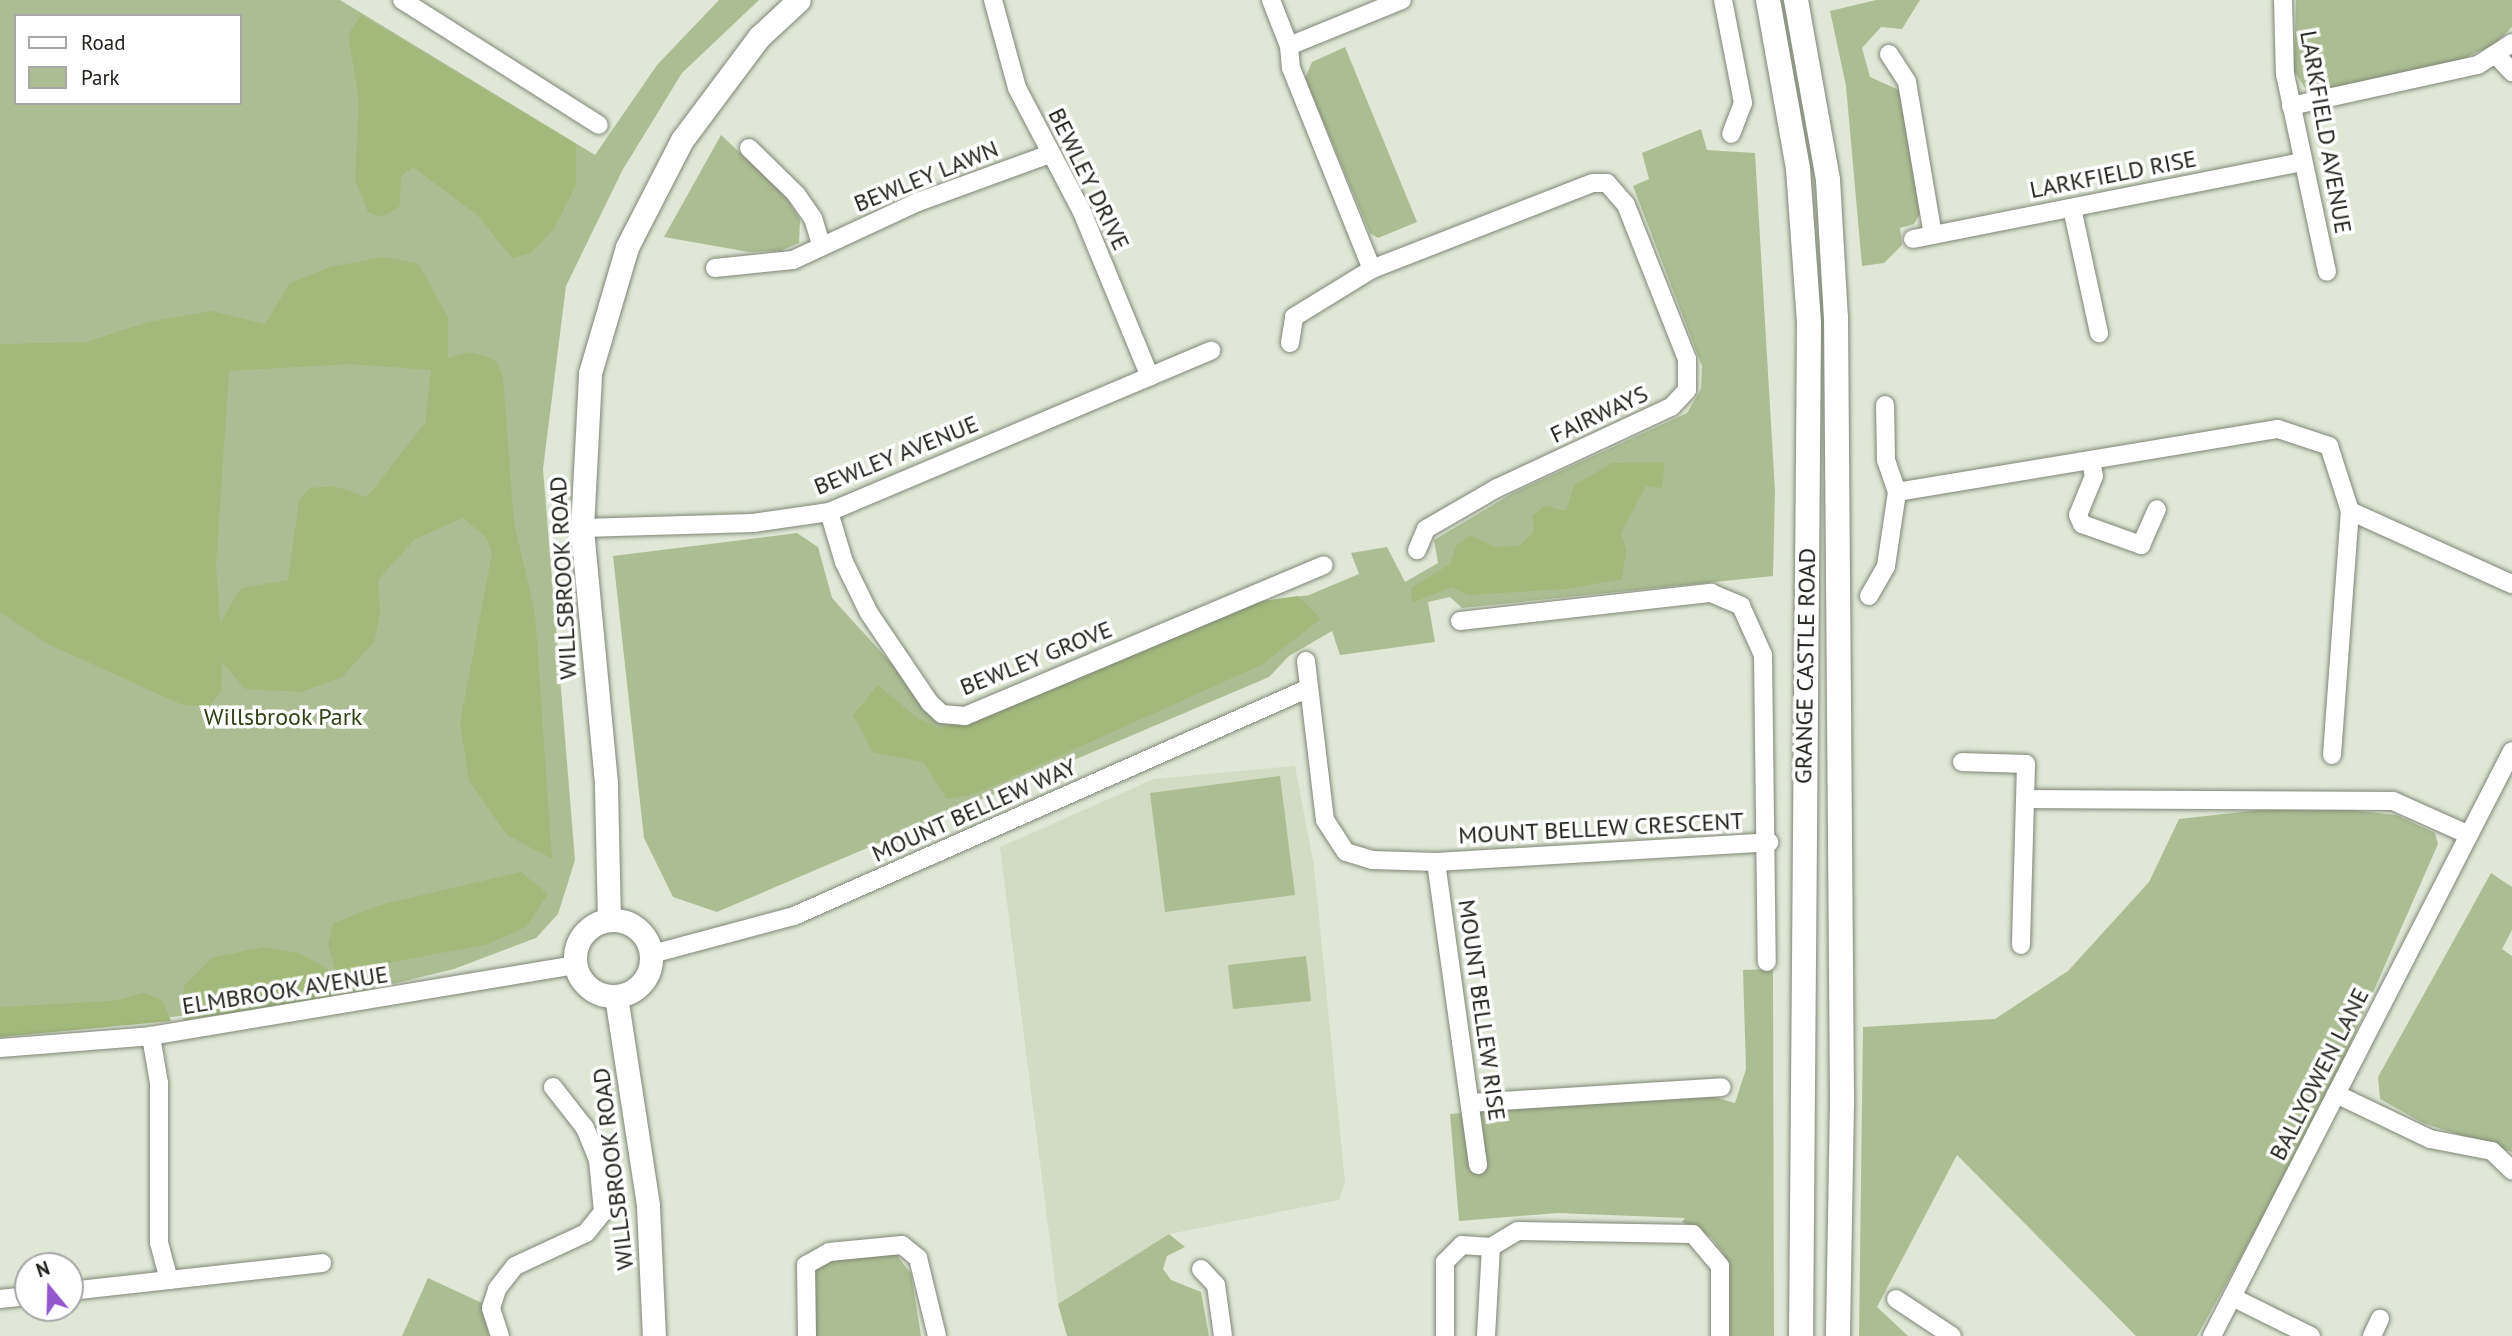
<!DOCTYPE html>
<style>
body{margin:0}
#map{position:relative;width:2512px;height:1336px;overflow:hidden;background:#e0e7d6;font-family:"PT Sans",sans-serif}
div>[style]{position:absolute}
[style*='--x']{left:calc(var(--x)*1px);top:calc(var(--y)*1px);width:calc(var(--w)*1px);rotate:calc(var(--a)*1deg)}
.built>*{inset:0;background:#d2dbc3}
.green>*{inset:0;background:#adbd93}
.forest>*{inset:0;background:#a2b97b}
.roads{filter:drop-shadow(0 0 2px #7f8676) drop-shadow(0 0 2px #7f8676)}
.minor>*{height:18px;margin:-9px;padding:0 9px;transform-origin:9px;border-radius:9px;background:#fff}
.tertiary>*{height:23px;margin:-11.5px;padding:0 11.5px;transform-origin:11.5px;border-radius:11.5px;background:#fff}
.tertiary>.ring{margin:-11.5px;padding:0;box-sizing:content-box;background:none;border:23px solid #fff;border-radius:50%}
.secondary>*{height:24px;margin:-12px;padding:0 12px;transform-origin:12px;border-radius:12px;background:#fff}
span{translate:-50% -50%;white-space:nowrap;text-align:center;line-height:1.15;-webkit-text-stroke:7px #fff;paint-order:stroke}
.street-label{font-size:24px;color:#22241e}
.park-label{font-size:24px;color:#334214}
.legend{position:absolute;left:14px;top:14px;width:228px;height:91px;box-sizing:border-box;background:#fff;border:2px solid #a7a7a5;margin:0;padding:9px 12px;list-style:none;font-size:21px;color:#22241e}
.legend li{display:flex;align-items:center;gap:14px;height:35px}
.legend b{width:35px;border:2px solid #a7a7a5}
.north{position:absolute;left:14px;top:1252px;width:70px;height:70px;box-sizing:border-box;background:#fff;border:2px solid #a7a7a5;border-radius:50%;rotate:341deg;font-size:19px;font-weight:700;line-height:28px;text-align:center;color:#22241e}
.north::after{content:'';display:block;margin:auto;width:24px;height:32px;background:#9256cd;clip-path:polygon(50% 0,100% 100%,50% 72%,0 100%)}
</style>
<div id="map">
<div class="built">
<div style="clip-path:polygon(1295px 766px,1314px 866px,1345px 1182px,1339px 1200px,1169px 1234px,1058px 1304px,1000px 847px,1154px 779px)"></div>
</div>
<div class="green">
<div style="clip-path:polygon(evenodd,0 0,340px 0,595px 155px,657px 65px,719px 0,759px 0,682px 73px,622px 171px,566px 286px,543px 469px,575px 860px,558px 914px,536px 938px,454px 969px,335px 998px,0 1037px,0 0,16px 16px,240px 16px,240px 103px,16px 103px,16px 16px)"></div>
<div style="clip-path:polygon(1876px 0,1920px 0,1902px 29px,1881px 27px,1862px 48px,1870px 77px,1899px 90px,1922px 210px,1914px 224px,1900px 228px,1902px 245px,1884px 263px,1862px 266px,1846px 86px,1830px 11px)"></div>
<div style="clip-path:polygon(2296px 0,2512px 0,2512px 27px,2495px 44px,2458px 61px,2309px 94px,2294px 71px)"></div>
<div style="clip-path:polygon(1345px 47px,1417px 222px,1378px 238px,1370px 233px,1305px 78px,1312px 62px)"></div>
<div style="clip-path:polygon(1701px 129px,1707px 150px,1755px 153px,1775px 491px,1773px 576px,1462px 608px,1450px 597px,1428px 602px,1435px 642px,1340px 655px,1332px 631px,1289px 656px,1269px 677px,717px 912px,673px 897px,644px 838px,613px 556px,797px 533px,818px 547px,832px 598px,942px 719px,1256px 602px,1309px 595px,1359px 574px,1351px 553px,1387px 547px,1405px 582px,1438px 563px,1434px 540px,1513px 493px,1687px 413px,1701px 389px,1702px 366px,1633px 186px,1649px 179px,1642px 153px)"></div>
<div style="clip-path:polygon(721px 135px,785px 195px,800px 220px,799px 243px,780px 251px,749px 252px,664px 237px)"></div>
<div style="clip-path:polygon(1280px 776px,1295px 895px,1165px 912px,1150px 793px)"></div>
<div style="clip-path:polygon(2304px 805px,2396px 815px,2435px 833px,2438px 844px,2318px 1118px,2197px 1336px,2136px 1336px,1957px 1155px,1877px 1307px,1908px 1336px,1859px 1336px,1863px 1027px,1995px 1019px,2068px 971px,2149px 882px,2179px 819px)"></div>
<div style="clip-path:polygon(2491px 873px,2512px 887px,2512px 930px,2502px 949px,2512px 956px,2512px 1152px,2423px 1123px,2380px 1099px,2378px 1077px)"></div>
<div style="clip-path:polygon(1306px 956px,1311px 1001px,1233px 1009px,1228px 965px)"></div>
<div style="clip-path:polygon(1773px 969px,1774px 1336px,1729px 1336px,1725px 1256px,1711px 1237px,1682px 1222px,1685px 1218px,1557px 1213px,1459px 1221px,1450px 1114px,1707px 1095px,1735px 1103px,1746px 1069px,1743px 970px)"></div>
<div style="clip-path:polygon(1169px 1234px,1185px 1247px,1167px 1256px,1163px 1269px,1171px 1280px,1201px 1292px,1209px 1336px,1067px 1336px,1058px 1304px)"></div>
<div style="clip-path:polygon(896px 1254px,911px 1274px,921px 1336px,816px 1336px,812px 1271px,830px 1259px)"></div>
<div style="clip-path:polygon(428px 1278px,482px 1303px,489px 1336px,402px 1336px)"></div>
</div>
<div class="forest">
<div style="clip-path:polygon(361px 15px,576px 144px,576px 185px,554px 229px,531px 253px,512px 258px,477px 215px,413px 167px,401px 176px,400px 206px,382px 217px,368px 212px,355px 180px,359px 99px,348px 35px)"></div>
<div style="clip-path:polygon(evenodd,383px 257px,418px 263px,448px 317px,448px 358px,469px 352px,485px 356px,497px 362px,503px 377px,514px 523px,535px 613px,552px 859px,507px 835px,469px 781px,460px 723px,492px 553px,486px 537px,463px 518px,415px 539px,378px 580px,380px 613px,374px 642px,342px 677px,301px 692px,245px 689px,222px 662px,221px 691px,208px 707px,180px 704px,48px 644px,0 612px,0 344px,87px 342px,148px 322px,212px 311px,265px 324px,290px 283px,330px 267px,383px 257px,349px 364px,431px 370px,425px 423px,367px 497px,334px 486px,310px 488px,299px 500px,288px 580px,241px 588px,220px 623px,216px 565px,229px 371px,349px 364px)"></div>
<div style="clip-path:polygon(1665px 462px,1662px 488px,1646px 486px,1621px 533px,1626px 550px,1622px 579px,1566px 589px,1468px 595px,1452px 587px,1412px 603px,1411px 588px,1450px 564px,1456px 546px,1470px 535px,1495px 547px,1519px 546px,1534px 531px,1533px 515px,1545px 506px,1566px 511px,1574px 485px,1612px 463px)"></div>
<div style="clip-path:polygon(1298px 596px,1321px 619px,1261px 665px,975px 794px,947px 799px,923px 762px,873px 752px,853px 715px,878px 685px,916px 717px,940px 729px,1256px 602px)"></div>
<div style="clip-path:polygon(521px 872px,548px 894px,526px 927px,488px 944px,336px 973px,328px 944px,333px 923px,384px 904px)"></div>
<div style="clip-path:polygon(263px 947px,299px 953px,328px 969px,335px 998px,183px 1020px,184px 986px,212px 958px)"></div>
<div style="clip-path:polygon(144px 993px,162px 1000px,171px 1021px,0 1037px,0 1007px,112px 1001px)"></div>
</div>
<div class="roads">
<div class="minor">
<div style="--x:402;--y:0;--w:233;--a:32.4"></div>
<div style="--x:993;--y:0;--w:91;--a:74.7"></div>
<div style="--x:1017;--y:88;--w:140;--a:62.3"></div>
<div style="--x:1082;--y:212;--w:178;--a:67.6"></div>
<div style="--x:1271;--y:0;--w:49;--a:68.6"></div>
<div style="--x:1289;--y:46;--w:22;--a:85"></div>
<div style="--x:1291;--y:68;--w:217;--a:68.1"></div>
<div style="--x:1372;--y:269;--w:237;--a:-21.3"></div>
<div style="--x:1593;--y:183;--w:14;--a:0"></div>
<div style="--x:1607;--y:183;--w:29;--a:49"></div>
<div style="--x:1626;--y:205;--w:166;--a:68.4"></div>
<div style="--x:1687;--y:359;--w:31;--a:90"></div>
<div style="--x:1687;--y:390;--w:23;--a:133"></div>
<div style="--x:1671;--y:407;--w:192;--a:155"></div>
<div style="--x:1497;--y:488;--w:82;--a:150"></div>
<div style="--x:1426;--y:529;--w:23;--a:113"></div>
<div style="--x:1723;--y:0;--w:105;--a:79"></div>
<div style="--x:1743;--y:103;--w:33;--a:111"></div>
<div style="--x:2283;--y:0;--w:74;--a:88.5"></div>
<div style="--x:2285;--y:74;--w:202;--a:78"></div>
<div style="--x:1289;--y:46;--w:122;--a:-22.2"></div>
<div style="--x:1889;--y:54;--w:33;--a:57"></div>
<div style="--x:1907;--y:82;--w:155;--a:80.4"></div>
<div style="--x:2498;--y:57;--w:21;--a:47"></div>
<div style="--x:2291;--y:106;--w:191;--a:-12.4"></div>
<div style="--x:2478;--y:65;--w:40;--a:-32.9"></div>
<div style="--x:749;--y:148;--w:66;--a:44.4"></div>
<div style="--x:796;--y:194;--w:29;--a:55"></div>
<div style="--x:813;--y:218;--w:28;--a:73"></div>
<div style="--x:2072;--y:208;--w:128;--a:77.8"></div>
<div style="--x:1913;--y:239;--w:397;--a:-11.2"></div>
<div style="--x:715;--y:268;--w:78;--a:-5.9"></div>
<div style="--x:793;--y:260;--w:138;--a:-24.9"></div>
<div style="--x:918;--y:202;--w:140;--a:-20"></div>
<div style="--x:1290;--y:343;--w:26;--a:-81"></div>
<div style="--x:1294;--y:317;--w:92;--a:-31.6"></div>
<div style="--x:2091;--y:461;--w:15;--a:79"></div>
<div style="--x:2094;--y:476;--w:42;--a:112.3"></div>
<div style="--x:2078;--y:515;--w:10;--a:66"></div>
<div style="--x:2082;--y:524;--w:63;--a:19.6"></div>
<div style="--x:2141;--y:545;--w:39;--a:-66"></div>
<div style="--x:1897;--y:492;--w:386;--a:-9.4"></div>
<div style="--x:2278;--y:429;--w:54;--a:18.4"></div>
<div style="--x:2329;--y:446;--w:68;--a:72.1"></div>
<div style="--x:2350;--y:511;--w:178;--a:24.3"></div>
<div style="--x:829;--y:512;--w:52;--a:73.3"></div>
<div style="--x:844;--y:562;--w:57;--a:63.9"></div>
<div style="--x:869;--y:613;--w:109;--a:55.9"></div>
<div style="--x:930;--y:703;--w:16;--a:43"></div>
<div style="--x:942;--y:714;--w:23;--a:5"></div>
<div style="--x:965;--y:716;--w:389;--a:-22.8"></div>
<div style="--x:582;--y:528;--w:171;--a:-1.7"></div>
<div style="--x:753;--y:523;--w:77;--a:-8.2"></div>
<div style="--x:829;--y:512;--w:415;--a:-22.9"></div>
<div style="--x:1869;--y:596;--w:34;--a:-60"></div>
<div style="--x:1886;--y:566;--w:75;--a:-81.5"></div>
<div style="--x:1897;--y:492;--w:34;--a:-109"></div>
<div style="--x:1886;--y:460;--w:55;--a:-91"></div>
<div style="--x:1460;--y:621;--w:253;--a:-6.4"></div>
<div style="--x:1711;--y:593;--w:33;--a:23"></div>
<div style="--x:1741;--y:606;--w:54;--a:65.8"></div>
<div style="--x:1763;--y:655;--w:307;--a:89.3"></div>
<div style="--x:1306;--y:661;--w:160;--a:83.2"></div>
<div style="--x:1325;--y:820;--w:38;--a:57"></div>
<div style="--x:1346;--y:852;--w:27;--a:17"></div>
<div style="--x:1372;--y:860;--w:64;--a:1.8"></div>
<div style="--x:1436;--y:862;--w:334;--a:-3.4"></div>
<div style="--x:2332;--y:755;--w:245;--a:-85.8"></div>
<div style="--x:1962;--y:762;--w:64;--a:1.8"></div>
<div style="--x:2026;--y:764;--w:181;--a:91.6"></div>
<div style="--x:2027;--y:799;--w:366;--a:0.3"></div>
<div style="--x:2393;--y:801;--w:83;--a:24.1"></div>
<div style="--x:1436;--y:862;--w:306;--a:82.1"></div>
<div style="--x:652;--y:954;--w:147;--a:-15"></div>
<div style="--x:794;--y:916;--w:563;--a:-23.88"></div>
<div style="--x:0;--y:1048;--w:151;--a:-4.5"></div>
<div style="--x:151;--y:1036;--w:431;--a:-9.5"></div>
<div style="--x:2336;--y:1094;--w:104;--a:25.6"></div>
<div style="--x:2430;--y:1139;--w:63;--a:11"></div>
<div style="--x:2492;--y:1151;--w:28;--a:44"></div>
<div style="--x:1470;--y:1103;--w:252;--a:-3.6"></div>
<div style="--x:1491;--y:1247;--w:31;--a:-31"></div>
<div style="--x:1518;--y:1231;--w:175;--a:1"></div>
<div style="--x:1693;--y:1234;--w:42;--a:49.8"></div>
<div style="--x:1720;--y:1266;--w:70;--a:90"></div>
<div style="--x:1201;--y:1269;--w:22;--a:47"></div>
<div style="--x:1216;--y:1285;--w:51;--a:82.2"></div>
<div style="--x:169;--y:1280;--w:154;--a:-6.3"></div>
<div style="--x:70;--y:1291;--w:100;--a:-6.3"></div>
<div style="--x:169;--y:1280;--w:39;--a:-105"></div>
<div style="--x:159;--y:1242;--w:159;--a:-90"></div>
<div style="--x:159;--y:1083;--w:48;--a:-99.7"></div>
<div style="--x:2232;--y:1297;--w:88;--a:26.3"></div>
<div style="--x:0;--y:1299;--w:28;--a:-6"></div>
<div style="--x:1896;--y:1299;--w:67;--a:33.5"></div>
<div style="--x:500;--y:1336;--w:29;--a:-108"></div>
<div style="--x:491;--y:1308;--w:20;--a:-72"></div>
<div style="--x:497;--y:1289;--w:29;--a:-52"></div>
<div style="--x:515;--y:1266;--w:78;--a:-24.9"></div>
<div style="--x:586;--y:1233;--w:27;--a:-51"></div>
<div style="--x:603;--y:1212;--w:52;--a:-95.5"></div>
<div style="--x:598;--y:1160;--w:35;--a:-112"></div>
<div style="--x:585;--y:1128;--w:52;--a:-128"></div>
<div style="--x:807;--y:1336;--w:71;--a:-90.8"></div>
<div style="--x:806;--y:1265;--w:26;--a:-29"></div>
<div style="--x:829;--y:1252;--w:73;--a:-5.5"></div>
<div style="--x:902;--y:1245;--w:21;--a:39"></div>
<div style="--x:918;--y:1258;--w:80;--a:76.3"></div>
<div style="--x:1445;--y:1336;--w:74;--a:-90"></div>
<div style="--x:1445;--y:1262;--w:24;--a:-45"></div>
<div style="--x:1462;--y:1245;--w:29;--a:4"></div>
<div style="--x:1486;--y:1336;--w:89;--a:-86.8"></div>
<div style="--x:2212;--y:1336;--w:657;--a:-62.85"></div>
<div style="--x:2372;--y:1336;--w:19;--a:-65"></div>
</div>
<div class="tertiary">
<div style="--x:609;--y:920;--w:137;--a:-91.3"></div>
<div style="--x:606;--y:783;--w:256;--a:-95.4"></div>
<div style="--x:582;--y:528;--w:155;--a:-87"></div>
<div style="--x:590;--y:373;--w:131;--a:-73.6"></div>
<div style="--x:627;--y:247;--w:120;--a:-62.8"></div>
<div style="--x:682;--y:140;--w:129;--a:-53.2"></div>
<div style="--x:759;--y:37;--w:54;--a:-42.8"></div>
<div class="ring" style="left:575px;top:920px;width:53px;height:53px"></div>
<div style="--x:616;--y:996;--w:212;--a:81.3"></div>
<div style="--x:648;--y:1206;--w:130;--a:87.4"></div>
</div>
<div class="secondary">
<div style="--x:1768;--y:0;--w:172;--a:79.9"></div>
<div style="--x:1798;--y:169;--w:155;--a:85.9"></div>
<div style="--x:1809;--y:324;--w:1012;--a:90.45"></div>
<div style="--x:1796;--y:0;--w:183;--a:79.9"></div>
<div style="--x:1828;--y:180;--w:137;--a:86.7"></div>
<div style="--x:1836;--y:317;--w:787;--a:89.56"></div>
<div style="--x:1842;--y:1104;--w:232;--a:91"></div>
</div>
</div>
<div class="street-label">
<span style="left:2326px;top:132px;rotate:80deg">LARKFIELD AVENUE</span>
<span style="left:2113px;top:174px;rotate:-11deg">LARKFIELD RISE</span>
<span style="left:926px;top:176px;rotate:-22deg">BEWLEY LAWN</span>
<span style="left:1089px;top:179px;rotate:64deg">BEWLEY DRIVE</span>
<span style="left:1599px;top:414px;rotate:-25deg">FAIRWAYS</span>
<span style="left:896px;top:455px;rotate:-22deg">BEWLEY AVENUE</span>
<span style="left:563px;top:578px;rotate:-93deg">WILLSBROOK ROAD</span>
<span style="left:1036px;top:658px;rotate:-22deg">BEWLEY GROVE</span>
<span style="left:1805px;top:666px;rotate:-89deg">GRANGE CASTLE ROAD</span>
<span style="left:974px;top:810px;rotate:-24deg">MOUNT BELLEW WAY</span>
<span style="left:1601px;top:828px;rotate:-3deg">MOUNT BELLEW CRESCENT</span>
<span style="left:285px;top:990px;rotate:-9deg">ELMBROOK AVENUE</span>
<span style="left:1482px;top:1010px;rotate:82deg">MOUNT BELLEW RISE</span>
<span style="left:2319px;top:1074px;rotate:-63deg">BALLYOWEN LANE</span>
<span style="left:613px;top:1169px;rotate:-97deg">WILLSBROOK ROAD</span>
</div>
<div class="park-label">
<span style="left:283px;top:717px">Willsbrook Park</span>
</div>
<ul class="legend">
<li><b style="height:9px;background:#fff"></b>Road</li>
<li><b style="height:19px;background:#adbd93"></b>Park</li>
</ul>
<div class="north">N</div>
</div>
